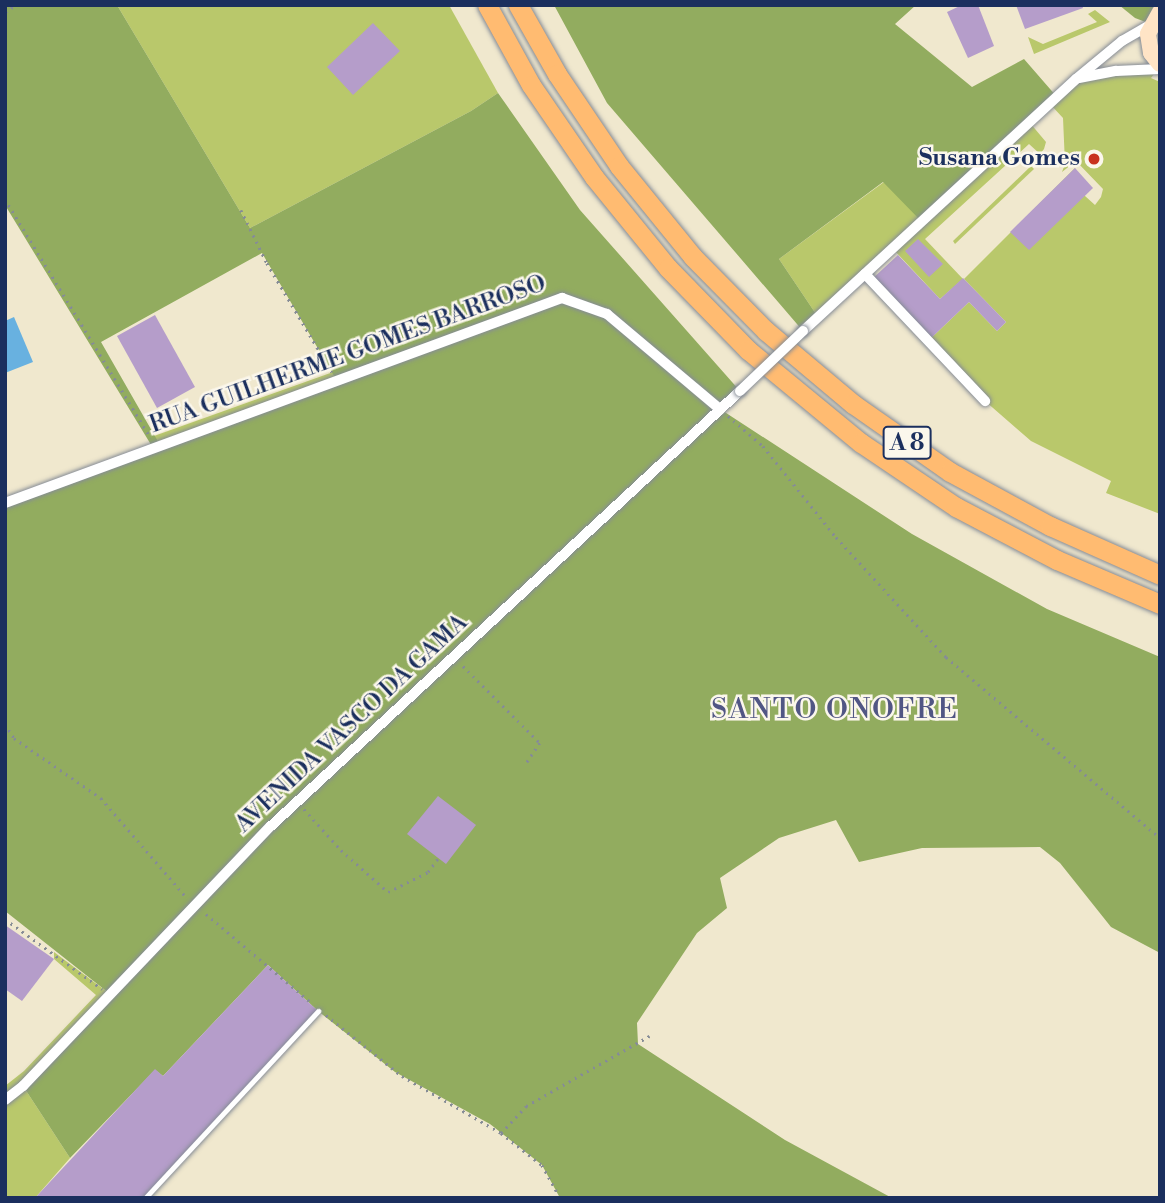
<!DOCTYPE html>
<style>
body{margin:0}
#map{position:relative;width:1165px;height:1203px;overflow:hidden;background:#f0e8ce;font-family:"Libre Bodoni",serif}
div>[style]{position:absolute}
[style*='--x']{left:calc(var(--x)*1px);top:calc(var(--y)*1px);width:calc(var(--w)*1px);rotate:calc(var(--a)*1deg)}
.green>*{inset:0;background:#b9c86b}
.forest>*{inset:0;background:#92ac5f}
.water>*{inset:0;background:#68b1e0}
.building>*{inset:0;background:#b59dca}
.round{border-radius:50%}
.path>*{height:2.5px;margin-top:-1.25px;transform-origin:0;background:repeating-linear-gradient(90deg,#868c96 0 2px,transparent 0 7px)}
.roads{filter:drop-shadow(0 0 2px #868c96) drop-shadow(0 0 2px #868c96)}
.service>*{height:5px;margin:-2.5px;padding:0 2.5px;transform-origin:2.5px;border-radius:2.5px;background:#fff}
.minor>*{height:10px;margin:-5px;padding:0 5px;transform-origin:5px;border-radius:5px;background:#fff}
.secondary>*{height:16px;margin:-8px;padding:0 8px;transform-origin:8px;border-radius:8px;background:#ffe4c6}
.motorway>*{height:19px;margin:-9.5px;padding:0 9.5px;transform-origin:9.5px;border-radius:9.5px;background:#ffbb71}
.bridges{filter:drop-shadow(0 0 2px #868c96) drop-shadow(0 0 2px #868c96)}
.minor-bridge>*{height:10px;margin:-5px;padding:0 5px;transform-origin:5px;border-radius:5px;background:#fff}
.dots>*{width:19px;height:19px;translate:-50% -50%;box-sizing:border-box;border:4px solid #fbf7ec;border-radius:50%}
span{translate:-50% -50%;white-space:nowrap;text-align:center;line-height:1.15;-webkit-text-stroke:5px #fbf7ec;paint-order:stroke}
.shield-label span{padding:2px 5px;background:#fbf7ec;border:2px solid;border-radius:5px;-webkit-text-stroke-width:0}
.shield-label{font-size:23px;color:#1b2f5e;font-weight:700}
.poi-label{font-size:24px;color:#1b2f5e;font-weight:700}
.right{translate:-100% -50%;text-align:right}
.street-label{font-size:24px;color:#1b2f5e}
.quarter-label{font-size:28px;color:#515684;letter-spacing:2px}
.frame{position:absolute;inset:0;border:7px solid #1b2f5e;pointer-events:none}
</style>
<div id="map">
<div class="green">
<div style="clip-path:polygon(117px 5px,449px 5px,498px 93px,471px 111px,250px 228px)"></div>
<div style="clip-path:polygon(1095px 10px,1110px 22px,1034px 54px,1028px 37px,1043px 44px,1097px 22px,1088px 14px)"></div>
<div style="clip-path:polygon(1158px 69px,1151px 78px,1160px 82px,1160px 514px,1106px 493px,1111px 481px,1031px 441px,985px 401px,928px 341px,969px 302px,997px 331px,1006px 322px,964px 279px,1075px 168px,1085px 196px,1095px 205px,1101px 197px,1103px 189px,1076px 161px,1062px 172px,1065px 164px,1063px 118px,1050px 104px,1076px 79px)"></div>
<div style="clip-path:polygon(1030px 123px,1046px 142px,1044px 149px,1040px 154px,1029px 144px,925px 239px,963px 279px,940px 299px,893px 249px,818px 317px,779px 259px,884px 182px)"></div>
<div style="clip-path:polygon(1031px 166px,1034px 169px,955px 244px,953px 241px)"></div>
<div style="clip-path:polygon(336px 371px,341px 379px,157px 447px,154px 436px)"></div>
<div style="clip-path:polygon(54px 952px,110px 994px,23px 1086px,70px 1158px,35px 1198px,5px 1198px,5px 1086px,24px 1071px,96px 995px,54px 959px)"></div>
</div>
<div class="forest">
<div style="clip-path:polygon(evenodd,5px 5px,117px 5px,250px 228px,471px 111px,498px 93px,580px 210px,740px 391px,720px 409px,912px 534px,1047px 609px,1160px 657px,1160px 953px,1111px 927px,1060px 863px,1040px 847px,922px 848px,859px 862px,836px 820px,779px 838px,720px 878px,727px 908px,697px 933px,637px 1023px,638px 1044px,785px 1140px,892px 1198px,560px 1198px,542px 1165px,490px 1124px,395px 1072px,318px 1011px,268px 965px,163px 1076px,155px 1070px,70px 1158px,23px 1086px,110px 994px,5px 911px,5px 503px,153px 448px,5px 205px,5px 5px,262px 253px,337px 381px,160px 445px,101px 342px,262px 253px)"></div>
<div style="clip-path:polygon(554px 5px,916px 5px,895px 24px,972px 87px,1024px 59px,1057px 97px,922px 222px,883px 182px,779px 259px,818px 317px,803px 331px,607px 103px)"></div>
<div style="clip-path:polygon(1119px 5px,1160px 5px,1151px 24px,1135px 18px)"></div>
</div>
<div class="water">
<div style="clip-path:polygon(14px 317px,33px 362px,5px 373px,5px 321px)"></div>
</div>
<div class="building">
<div style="clip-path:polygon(962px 5px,978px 5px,994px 46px,968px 58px,947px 12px)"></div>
<div style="clip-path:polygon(1016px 5px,1082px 5px,1083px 8px,1025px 29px)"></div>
<div style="clip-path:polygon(373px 23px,400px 51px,353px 95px,327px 67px)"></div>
<div class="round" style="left:1088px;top:153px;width:12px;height:12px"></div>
<div style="clip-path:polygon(1075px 168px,1093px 188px,1029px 250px,1010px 232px)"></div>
<div style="clip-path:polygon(918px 239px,943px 264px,929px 277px,905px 251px)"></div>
<div style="clip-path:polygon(898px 255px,940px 299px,963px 278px,1006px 322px,997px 331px,969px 302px,928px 341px,871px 280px)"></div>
<div style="clip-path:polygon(155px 315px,195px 387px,157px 408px,117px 336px)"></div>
<div style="clip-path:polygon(438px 796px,476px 825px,446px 864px,407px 834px)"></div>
<div style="clip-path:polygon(5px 925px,54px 959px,22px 1001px,5px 989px)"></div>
<div style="clip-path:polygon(268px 965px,318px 1011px,145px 1198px,35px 1198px,155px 1069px,163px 1076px)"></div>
</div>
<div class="path">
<div style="--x:5;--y:12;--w:13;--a:-32"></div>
<div style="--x:5;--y:199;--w:280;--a:58.6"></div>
<div style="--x:241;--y:210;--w:59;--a:63.9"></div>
<div style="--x:267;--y:263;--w:127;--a:59.2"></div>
<div style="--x:728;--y:416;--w:46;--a:40.6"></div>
<div style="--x:763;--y:446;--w:117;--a:51.3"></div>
<div style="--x:836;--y:537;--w:163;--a:47.5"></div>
<div style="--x:946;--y:657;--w:280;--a:40.2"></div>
<div style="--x:463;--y:666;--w:109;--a:45"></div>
<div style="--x:540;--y:743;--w:25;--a:124"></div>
<div style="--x:5;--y:724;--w:17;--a:57"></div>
<div style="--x:14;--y:738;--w:106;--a:34.6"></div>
<div style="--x:101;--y:798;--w:132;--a:49.3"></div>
<div style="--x:304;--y:809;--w:55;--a:47.9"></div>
<div style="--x:341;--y:850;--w:63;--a:41.8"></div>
<div style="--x:388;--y:892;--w:45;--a:-26.6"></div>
<div style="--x:428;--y:872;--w:17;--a:-54"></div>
<div style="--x:206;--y:914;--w:140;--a:40.1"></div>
<div style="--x:5;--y:919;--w:120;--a:35.8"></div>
<div style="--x:326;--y:1015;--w:97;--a:38.8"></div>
<div style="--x:402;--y:1076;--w:114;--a:29.9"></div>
<div style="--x:501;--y:1133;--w:52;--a:38"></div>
<div style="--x:542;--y:1165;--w:38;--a:61"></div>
<div style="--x:501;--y:1133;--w:37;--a:-47"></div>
<div style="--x:526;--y:1106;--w:142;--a:-29.6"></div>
</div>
<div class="roads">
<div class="service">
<div style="--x:145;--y:1198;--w:255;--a:-47.2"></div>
</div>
<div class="minor">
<div style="--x:1079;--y:78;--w:38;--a:-11"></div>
<div style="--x:1116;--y:71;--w:44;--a:-2.6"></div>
<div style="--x:865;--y:274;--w:175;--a:46.6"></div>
<div style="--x:803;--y:331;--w:372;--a:-42.7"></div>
<div style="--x:1076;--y:79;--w:60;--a:-39.6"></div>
<div style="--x:1122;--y:41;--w:34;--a:-30"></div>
<div style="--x:5;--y:503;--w:594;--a:-20.21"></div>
<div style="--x:562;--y:298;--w:48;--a:19.6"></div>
<div style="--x:607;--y:314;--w:148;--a:40.1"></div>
<div style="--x:5;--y:1100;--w:23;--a:-38"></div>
<div style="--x:23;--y:1086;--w:359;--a:-46.4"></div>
<div style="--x:271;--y:826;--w:640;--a:-42.85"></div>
</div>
<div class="secondary">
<div style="--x:1160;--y:12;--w:25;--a:119"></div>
<div style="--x:1148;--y:34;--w:19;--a:81"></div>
<div style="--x:1151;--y:53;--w:14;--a:51"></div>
</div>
<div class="motorway">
<div style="--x:487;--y:5;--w:91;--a:61.2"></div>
<div style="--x:531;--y:85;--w:112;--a:55.6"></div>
<div style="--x:594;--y:177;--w:117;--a:50.9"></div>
<div style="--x:668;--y:268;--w:115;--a:45.7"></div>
<div style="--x:748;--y:350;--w:146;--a:39.5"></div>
<div style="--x:861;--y:443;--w:115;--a:34"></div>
<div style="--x:956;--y:507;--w:114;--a:27.7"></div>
<div style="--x:1057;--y:560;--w:112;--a:23.1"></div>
<div style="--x:518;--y:5;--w:79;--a:60.5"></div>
<div style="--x:557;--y:74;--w:111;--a:56"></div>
<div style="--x:619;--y:166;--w:117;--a:50.9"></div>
<div style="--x:693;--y:257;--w:104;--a:45.4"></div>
<div style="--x:766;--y:331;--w:114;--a:40"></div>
<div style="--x:853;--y:404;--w:118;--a:35"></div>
<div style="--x:950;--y:472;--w:114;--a:28.4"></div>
<div style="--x:1050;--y:526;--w:120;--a:24"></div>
</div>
</div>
<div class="bridges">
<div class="minor-bridge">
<div style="--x:740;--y:391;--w:87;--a:-43.6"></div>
</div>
</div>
<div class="dots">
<div style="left:1094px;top:159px;background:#c8321e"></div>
</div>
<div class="shield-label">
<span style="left:907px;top:443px">A 8</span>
</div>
<div class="poi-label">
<span class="right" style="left:1080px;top:159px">Susana Gomes</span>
</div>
<div class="street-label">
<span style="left:348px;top:355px;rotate:-20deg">RUA GUILHERME GOMES BARROSO</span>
<span style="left:352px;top:724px;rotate:-43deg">AVENIDA VASCO DA GAMA</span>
</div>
<div class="quarter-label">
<span style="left:835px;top:710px">SANTO ONOFRE</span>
</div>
<div class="frame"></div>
</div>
